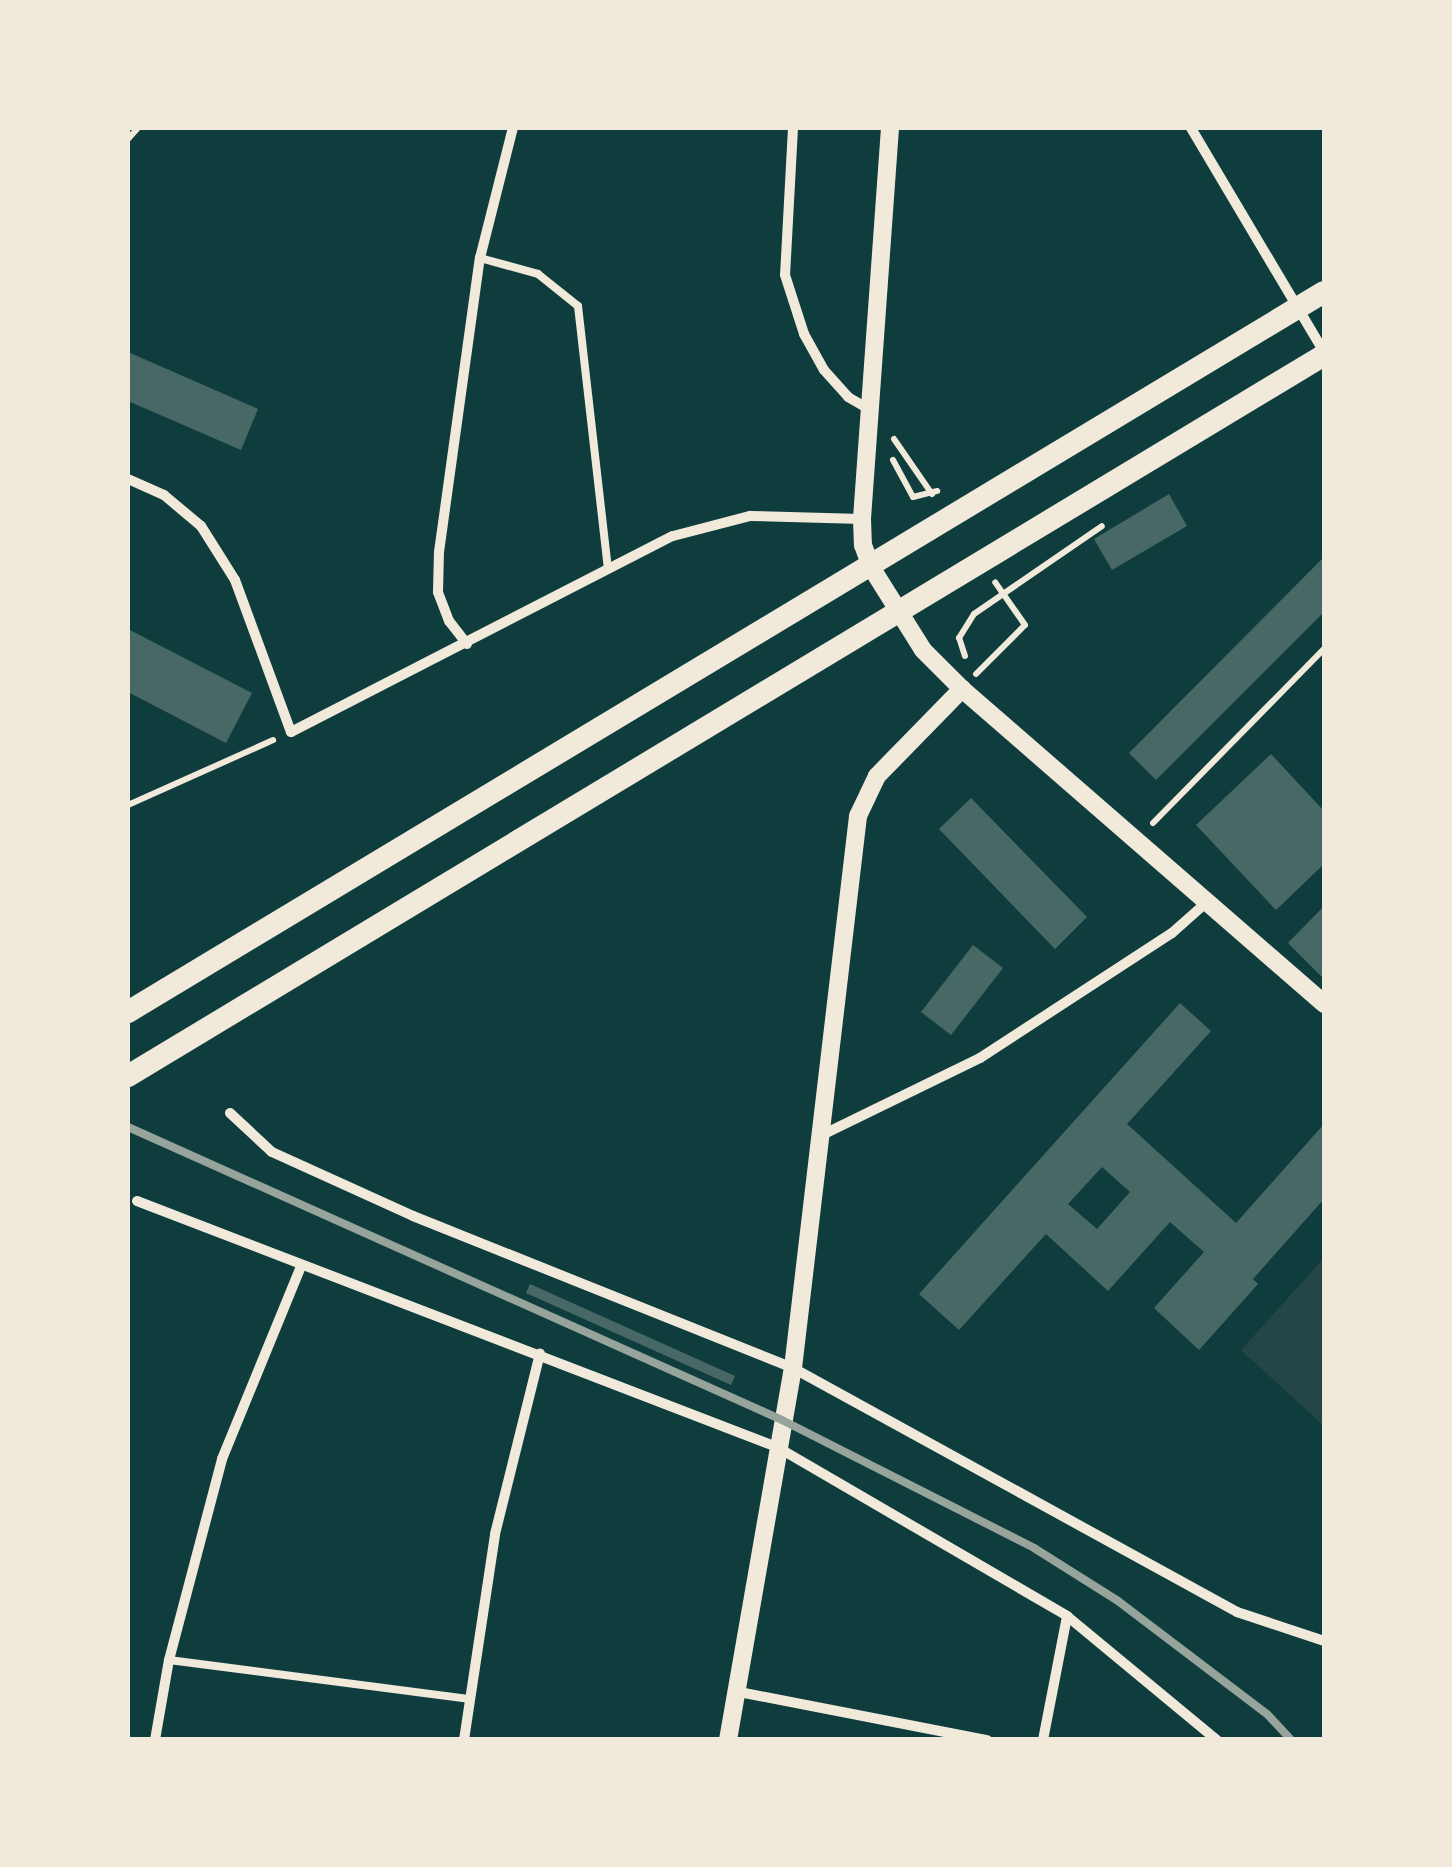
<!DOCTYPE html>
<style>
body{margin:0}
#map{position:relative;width:1452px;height:1867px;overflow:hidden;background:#0f3d3e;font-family:Ubuntu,sans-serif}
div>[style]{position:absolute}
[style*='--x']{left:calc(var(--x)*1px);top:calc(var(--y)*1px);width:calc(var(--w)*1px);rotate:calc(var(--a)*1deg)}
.green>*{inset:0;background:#244646}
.building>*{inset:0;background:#486865}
.path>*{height:6px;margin:-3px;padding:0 3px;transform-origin:3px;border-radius:3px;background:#f1e9da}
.service>*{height:8px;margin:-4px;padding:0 4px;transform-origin:4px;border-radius:4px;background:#f1e9da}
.minor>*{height:10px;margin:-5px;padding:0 5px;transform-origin:5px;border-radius:5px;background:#f1e9da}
.tertiary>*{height:18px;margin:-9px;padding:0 9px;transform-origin:9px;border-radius:9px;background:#f1e9da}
.primary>*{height:22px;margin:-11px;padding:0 11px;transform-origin:11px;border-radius:11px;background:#f1e9da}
.rail>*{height:8px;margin:-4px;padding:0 4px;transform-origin:4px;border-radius:4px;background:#97a49c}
span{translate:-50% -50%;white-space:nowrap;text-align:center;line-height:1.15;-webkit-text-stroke:8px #f1e9da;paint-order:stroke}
.frame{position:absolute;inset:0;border:130px solid #f1e9da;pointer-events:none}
</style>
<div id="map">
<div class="green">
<div style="clip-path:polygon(1324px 1258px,1324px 1426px,1241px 1350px)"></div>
</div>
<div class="building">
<div style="clip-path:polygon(128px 352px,258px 409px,241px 450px,128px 401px)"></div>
<div style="clip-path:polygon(1169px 494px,1187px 526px,1112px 570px,1094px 539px)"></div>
<div style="clip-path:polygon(1322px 559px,1324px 612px,1156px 780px,1129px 753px)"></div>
<div style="clip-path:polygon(128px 629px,252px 693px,226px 743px,128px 692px)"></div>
<div style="clip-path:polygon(1271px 754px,1324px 811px,1324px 864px,1276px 910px,1196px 825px)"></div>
<div style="clip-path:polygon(971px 798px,1087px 917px,1055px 949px,939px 829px)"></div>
<div style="clip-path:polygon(1324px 906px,1324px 975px,1322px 977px,1288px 943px)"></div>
<div style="clip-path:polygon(973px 945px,1003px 968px,951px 1035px,921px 1012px)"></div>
<div style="clip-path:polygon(evenodd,1180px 1003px,1211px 1031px,1127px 1124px,1236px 1223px,1324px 1124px,1324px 1199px,1253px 1279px,1258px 1284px,1199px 1350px,1154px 1308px,1204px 1252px,1170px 1222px,1108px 1291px,1046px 1234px,959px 1330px,919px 1294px,1180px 1003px,1102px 1167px,1130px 1192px,1097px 1229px,1068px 1204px,1102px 1167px)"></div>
<div style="clip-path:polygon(530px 1284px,735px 1376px,731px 1385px,526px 1293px)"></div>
</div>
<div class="path">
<div style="--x:128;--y:139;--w:15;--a:-48"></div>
<div style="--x:894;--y:439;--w:67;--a:55.4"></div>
<div style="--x:893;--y:460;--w:42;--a:61.6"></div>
<div style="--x:913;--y:497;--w:25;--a:-14"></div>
<div style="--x:965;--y:656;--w:19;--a:-108"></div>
<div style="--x:959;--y:638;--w:28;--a:-58"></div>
<div style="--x:974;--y:614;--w:155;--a:-34.5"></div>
<div style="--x:976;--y:674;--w:69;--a:-45"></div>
<div style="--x:1025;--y:625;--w:52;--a:-124.9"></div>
<div style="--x:128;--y:805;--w:159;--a:-24.1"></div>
<div style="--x:1153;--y:823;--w:244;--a:-45.5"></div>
</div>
<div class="service">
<div style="--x:480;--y:258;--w:60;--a:15.4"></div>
<div style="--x:538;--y:274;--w:51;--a:38.7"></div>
<div style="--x:578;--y:306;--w:264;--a:83.5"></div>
<div style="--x:169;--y:1660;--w:302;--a:7.4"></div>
</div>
<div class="minor">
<div style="--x:793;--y:128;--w:147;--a:93.1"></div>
<div style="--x:785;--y:275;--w:62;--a:72.1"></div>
<div style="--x:804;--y:334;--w:41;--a:60.9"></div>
<div style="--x:824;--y:370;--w:36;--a:48"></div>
<div style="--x:848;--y:397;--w:24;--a:30"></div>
<div style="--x:1191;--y:128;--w:261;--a:59.3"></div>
<div style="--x:128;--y:479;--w:39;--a:24"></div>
<div style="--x:164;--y:495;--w:48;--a:40"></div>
<div style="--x:201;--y:526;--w:64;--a:57.8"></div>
<div style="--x:235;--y:580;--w:162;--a:69.8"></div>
<div style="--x:291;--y:732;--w:429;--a:-27.2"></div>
<div style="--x:673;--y:536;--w:80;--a:-14.6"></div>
<div style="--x:750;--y:516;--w:112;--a:1.5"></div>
<div style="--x:467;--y:644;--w:29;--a:-128"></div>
<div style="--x:449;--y:621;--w:31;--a:-111"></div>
<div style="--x:438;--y:592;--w:40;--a:-88.6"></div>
<div style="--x:439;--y:552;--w:297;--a:-82.1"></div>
<div style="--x:480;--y:258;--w:134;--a:-75.8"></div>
<div style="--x:230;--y:1113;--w:57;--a:42.9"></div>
<div style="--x:272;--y:1152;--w:155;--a:24.4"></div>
<div style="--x:413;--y:1216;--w:409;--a:21.8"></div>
<div style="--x:793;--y:1368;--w:507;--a:28.79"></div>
<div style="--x:1237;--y:1612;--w:92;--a:18.4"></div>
<div style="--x:820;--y:1136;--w:178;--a:-26"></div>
<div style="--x:980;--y:1058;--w:229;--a:-33.1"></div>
<div style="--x:1172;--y:933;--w:48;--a:-41.6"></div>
<div style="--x:137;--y:1201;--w:686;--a:21.03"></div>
<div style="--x:777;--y:1447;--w:336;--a:30.2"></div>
<div style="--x:1067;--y:1616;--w:195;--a:39.6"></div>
<div style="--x:734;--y:1691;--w:258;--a:11"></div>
<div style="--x:155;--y:1740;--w:81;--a:-80.1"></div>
<div style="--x:169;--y:1660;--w:208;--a:-75.2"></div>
<div style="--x:222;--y:1459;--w:209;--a:-67.7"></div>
<div style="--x:464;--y:1740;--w:208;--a:-81.4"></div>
<div style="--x:495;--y:1534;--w:186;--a:-76"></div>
<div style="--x:1043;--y:1740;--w:126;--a:-79"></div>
</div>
<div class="tertiary">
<div style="--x:890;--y:128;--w:392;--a:94.1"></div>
<div style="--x:862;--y:519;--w:26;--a:88"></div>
<div style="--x:863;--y:545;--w:23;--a:70"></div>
<div style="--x:871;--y:567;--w:98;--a:57.9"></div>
<div style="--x:923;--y:650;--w:55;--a:45"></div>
<div style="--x:962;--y:689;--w:480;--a:41"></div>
<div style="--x:728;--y:1740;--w:378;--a:-80.1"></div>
<div style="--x:793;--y:1368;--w:556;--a:-83.28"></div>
<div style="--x:858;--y:816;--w:44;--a:-64.6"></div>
<div style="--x:877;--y:776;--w:122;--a:-45.7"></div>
</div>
<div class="primary">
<div style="--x:128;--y:1012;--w:1396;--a:-31.05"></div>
<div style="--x:128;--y:1076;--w:1397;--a:-31.08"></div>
</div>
<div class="rail">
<div style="--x:128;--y:1127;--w:717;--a:24.13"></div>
<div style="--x:782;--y:1420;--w:283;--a:26.9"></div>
<div style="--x:1034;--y:1548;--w:99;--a:32.2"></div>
<div style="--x:1118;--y:1601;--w:187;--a:37.2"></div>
<div style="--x:1267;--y:1714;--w:35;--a:47"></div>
</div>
<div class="frame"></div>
</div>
